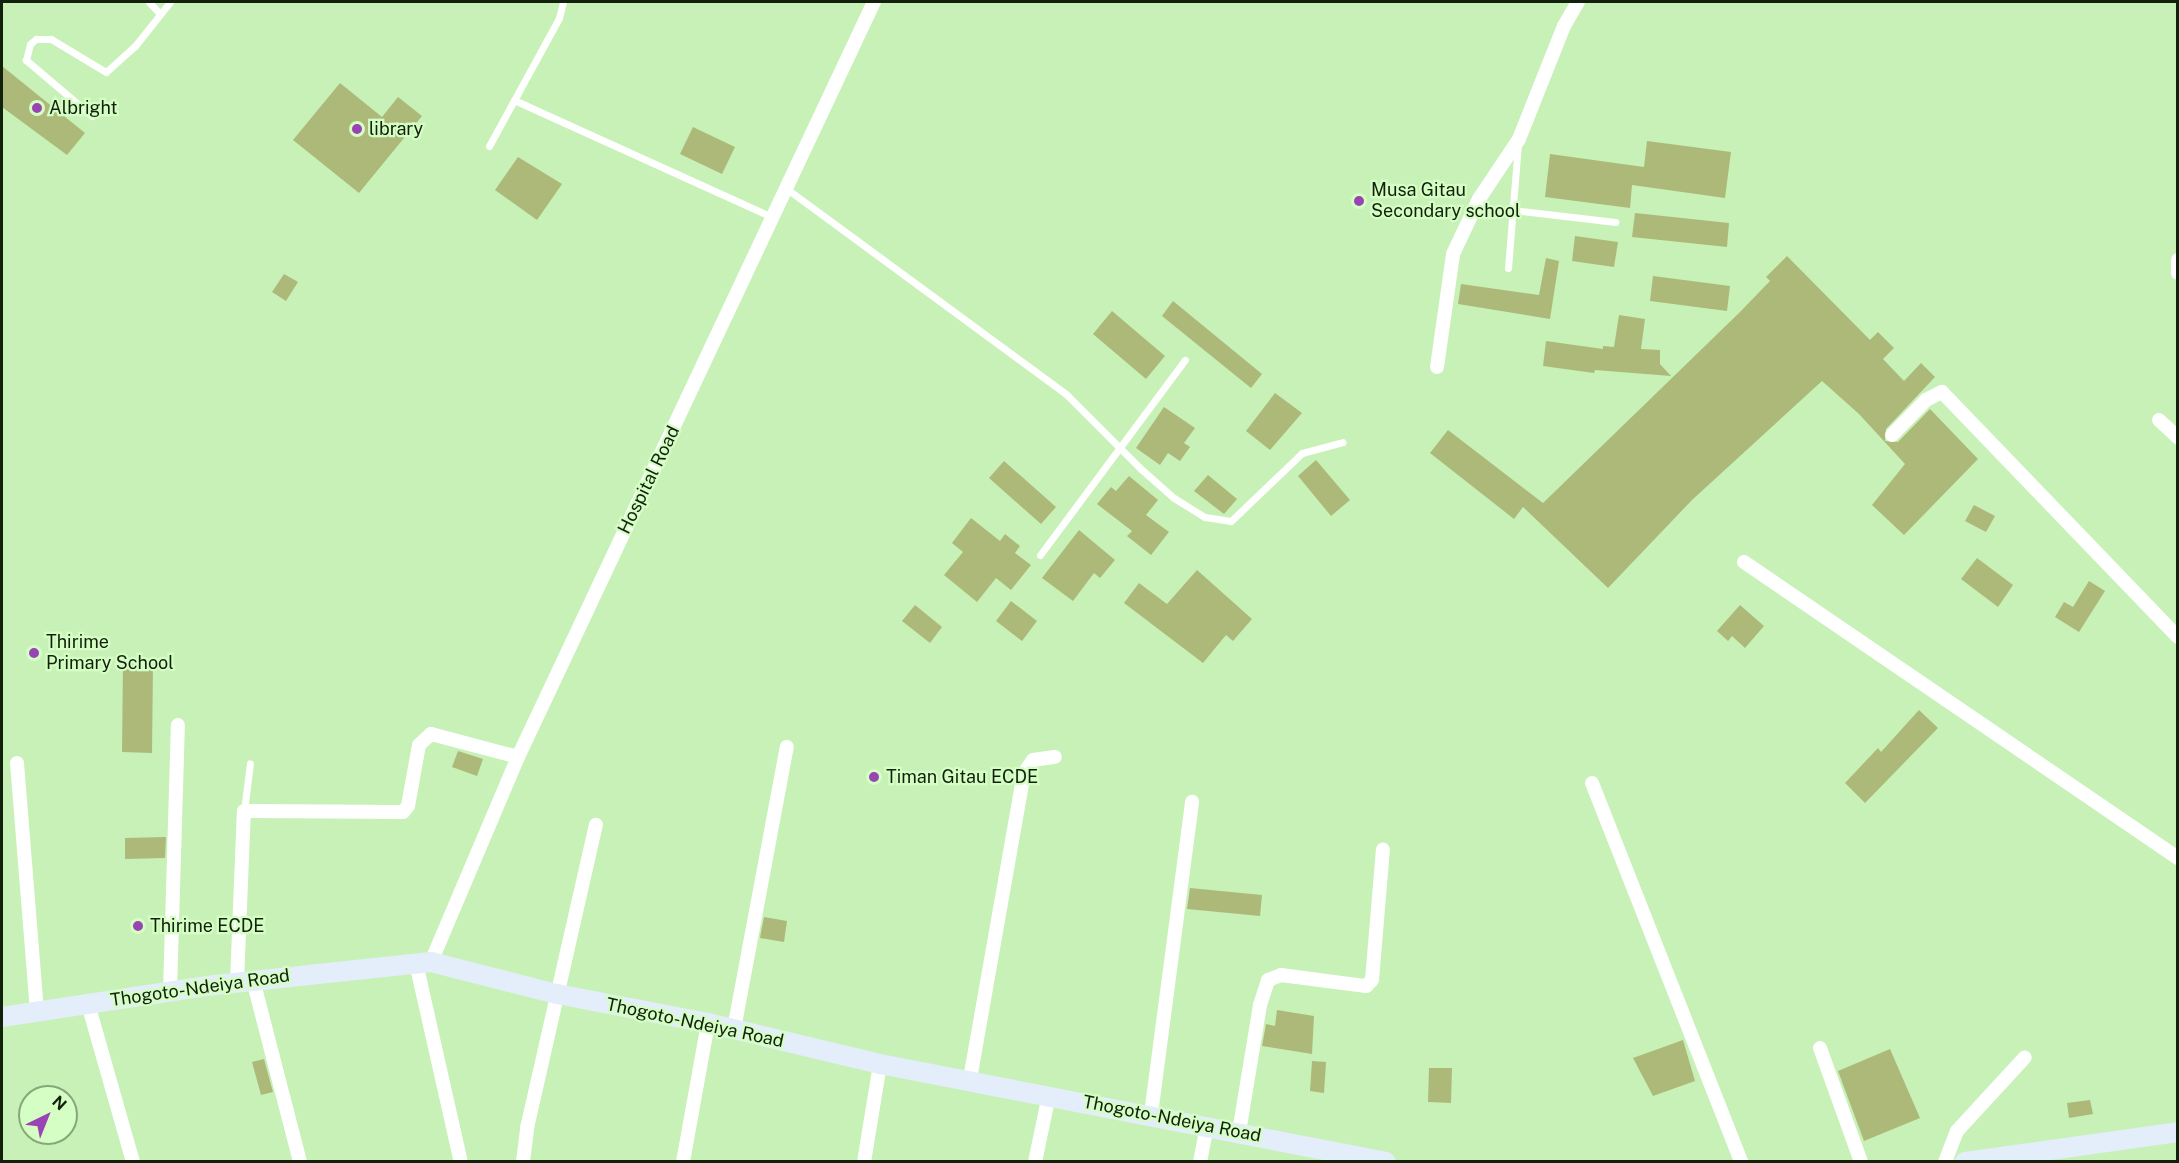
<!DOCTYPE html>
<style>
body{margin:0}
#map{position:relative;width:2179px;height:1163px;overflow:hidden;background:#c7f1b7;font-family:"Public Sans",sans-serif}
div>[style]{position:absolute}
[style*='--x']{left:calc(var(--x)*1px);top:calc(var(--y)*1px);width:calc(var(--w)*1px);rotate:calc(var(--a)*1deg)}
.building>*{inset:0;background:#adb979}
.service>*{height:7px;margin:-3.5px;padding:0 3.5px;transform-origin:3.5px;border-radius:3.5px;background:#fff}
.minor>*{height:14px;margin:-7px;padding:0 7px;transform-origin:7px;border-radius:7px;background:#fff}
.secondary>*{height:20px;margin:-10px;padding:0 10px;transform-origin:10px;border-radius:10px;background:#e4edfa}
.dots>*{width:16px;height:16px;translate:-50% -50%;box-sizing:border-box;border:3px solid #d5fec4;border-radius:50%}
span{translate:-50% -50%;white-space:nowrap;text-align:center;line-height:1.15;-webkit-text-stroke:4.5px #d5fec4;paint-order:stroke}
.poi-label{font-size:18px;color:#12210c}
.left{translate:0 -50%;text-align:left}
.street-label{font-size:18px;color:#12210c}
.frame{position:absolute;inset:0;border:3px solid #12210c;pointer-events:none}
.north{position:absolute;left:18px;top:1085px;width:60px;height:60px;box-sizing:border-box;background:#d5fec4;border:2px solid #87a67a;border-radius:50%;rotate:43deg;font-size:16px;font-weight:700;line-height:24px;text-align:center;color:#12210c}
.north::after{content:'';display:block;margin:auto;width:21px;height:27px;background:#9845b3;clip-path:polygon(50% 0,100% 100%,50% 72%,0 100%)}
</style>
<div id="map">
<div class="building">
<div style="clip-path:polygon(2px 66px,85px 133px,67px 155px,2px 107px)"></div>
<div style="clip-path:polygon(340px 83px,382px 117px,398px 97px,422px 116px,359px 193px,293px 140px)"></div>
<div style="clip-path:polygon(693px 127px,735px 147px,722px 174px,680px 154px)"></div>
<div style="clip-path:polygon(1647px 141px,1731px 152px,1725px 198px,1632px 185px,1630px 208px,1545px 197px,1550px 154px,1644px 167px)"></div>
<div style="clip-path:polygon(518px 157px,562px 184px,537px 220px,495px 190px)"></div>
<div style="clip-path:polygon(1635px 213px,1729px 223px,1727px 247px,1632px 237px)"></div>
<div style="clip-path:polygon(1575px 236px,1618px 242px,1614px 267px,1572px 261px)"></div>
<div style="clip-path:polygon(1787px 256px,1870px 340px,1878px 332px,1894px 348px,1883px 359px,1904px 381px,1921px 363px,1935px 377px,1886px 429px,1885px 441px,1898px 442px,1930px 409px,1978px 459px,1904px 535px,1872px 505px,1905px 464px,1859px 414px,1822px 381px,1692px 500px,1608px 588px,1523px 507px,1514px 519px,1430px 453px,1448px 430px,1543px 503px,1739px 313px,1770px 281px,1766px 277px)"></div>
<div style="clip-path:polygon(1546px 258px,1559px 261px,1550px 319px,1458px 304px,1461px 284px,1539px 295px)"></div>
<div style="clip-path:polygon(284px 274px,298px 282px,286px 301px,272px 292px)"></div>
<div style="clip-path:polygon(1653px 276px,1730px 286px,1727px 311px,1650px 301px)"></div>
<div style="clip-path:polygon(1173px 301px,1262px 374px,1251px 388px,1162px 316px)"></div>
<div style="clip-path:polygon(1112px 311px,1165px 356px,1146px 379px,1093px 334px)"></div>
<div style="clip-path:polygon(1619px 315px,1645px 319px,1641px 349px,1660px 350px,1660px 364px,1671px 376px,1595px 370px,1594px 373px,1543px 366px,1546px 341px,1603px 349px,1603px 346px,1614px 347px)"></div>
<div style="clip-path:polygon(1275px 393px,1302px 413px,1270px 450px,1246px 431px)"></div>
<div style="clip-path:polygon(1164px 407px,1195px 428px,1184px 443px,1190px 447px,1180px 461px,1168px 453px,1160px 465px,1136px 448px)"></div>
<div style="clip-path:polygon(1316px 460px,1350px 500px,1331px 516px,1298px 476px)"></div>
<div style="clip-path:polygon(1004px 461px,1056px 507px,1041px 524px,989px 478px)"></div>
<div style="clip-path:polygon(1208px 475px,1237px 499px,1224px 514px,1194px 491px)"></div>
<div style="clip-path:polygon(1129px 476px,1158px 500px,1146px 515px,1169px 532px,1151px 555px,1127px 536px,1132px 531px,1097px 504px,1111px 487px,1116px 491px)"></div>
<div style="clip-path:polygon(1974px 505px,1995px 516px,1986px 532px,1965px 521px)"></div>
<div style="clip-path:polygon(971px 518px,1000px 541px,1005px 534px,1020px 546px,1015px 553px,1031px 565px,1011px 590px,996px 578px,977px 602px,944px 575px,963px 552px,952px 543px)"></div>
<div style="clip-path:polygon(1079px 530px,1115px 560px,1100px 578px,1094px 573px,1073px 601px,1042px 578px)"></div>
<div style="clip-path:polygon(1977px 558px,2013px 585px,1998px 607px,1961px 579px)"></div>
<div style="clip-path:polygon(1197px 570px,1252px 619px,1233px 641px,1226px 635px,1203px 663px,1124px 603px,1139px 583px,1167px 604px)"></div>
<div style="clip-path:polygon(2089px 581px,2105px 591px,2079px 632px,2055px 617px,2064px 602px,2073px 607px)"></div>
<div style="clip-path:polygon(1011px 601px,1037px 621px,1022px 641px,996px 621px)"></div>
<div style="clip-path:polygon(915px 605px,942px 627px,930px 643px,902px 621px)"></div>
<div style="clip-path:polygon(1740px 605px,1764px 626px,1745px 648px,1732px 636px,1728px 641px,1717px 631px)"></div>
<div style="clip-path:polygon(123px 663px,153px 664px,152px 753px,122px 752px)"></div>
<div style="clip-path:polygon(1919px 710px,1938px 728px,1865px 803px,1845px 783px,1878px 748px,1881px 752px)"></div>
<div style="clip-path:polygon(458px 751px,483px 759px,477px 776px,452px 767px)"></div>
<div style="clip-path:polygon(166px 837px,165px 858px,125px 859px,125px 838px)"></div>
<div style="clip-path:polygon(1190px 888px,1262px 895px,1260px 916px,1187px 909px)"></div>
<div style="clip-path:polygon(764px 917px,787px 921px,784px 942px,760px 938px)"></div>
<div style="clip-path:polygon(1277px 1010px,1314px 1016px,1312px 1054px,1262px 1046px,1266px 1024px,1275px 1026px)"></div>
<div style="clip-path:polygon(1683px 1040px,1695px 1081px,1653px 1096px,1633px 1058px)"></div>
<div style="clip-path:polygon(1890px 1049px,1920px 1118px,1864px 1141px,1838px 1071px)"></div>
<div style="clip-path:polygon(264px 1059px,273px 1092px,261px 1095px,252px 1062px)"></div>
<div style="clip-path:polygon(1312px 1061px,1326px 1062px,1324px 1093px,1310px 1091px)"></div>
<div style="clip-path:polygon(1429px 1068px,1452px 1068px,1451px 1103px,1428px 1102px)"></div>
<div style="clip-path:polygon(2090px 1100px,2093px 1114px,2069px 1118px,2067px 1103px)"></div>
</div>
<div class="service">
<div style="--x:149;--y:2;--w:16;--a:47"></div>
<div style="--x:514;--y:100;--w:286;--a:24.4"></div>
<div style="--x:92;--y:116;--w:87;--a:-139.7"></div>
<div style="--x:26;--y:60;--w:16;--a:-76"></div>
<div style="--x:30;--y:44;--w:8;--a:-40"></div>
<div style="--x:36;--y:39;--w:15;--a:0"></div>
<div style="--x:51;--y:39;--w:64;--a:31"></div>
<div style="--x:106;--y:72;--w:39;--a:-42"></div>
<div style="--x:135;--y:46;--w:56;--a:-51.5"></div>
<div style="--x:489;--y:146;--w:146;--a:-61.3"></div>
<div style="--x:559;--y:18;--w:16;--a:-76"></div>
<div style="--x:787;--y:189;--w:346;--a:36.3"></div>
<div style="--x:1066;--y:394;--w:106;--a:45"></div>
<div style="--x:1141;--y:469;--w:44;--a:41.3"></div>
<div style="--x:1174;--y:498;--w:36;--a:32"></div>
<div style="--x:1205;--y:517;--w:26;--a:9"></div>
<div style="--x:1231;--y:521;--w:98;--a:-43.8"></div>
<div style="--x:1302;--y:453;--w:42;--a:-15"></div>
<div style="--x:1513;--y:210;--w:103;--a:6.7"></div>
<div style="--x:1508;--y:268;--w:123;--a:-85.4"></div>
<div style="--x:1040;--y:555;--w:243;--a:-53.4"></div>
<div style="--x:244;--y:811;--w:48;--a:-82.9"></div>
</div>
<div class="minor">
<div style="--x:2178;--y:260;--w:13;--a:90"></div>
<div style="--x:1437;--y:367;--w:114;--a:-81.9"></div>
<div style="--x:1453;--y:254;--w:61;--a:-64.7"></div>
<div style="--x:1479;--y:199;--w:72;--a:-56.3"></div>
<div style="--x:1519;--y:139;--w:122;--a:-68.3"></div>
<div style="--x:1564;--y:26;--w:28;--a:-60"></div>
<div style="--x:2159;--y:420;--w:26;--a:43"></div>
<div style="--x:1892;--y:435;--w:49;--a:-45.8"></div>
<div style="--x:1926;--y:400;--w:18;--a:-27"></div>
<div style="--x:1942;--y:392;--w:340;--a:46.1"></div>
<div style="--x:1744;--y:562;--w:525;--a:34.3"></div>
<div style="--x:17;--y:763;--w:250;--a:85.4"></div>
<div style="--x:1592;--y:783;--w:407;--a:68.5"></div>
<div style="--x:431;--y:962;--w:223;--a:-67"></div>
<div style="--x:518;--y:757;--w:835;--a:-64.76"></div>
<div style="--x:416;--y:963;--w:204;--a:77.3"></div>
<div style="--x:253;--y:980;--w:188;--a:75.5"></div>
<div style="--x:237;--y:982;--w:171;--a:-87.7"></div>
<div style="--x:244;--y:811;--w:159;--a:0.4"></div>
<div style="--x:403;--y:812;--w:8;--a:-50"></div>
<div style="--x:408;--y:806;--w:62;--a:-79.8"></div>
<div style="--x:419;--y:745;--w:16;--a:-43"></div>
<div style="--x:431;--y:734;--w:90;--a:14.8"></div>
<div style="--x:170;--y:991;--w:266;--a:-88.3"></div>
<div style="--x:88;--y:1004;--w:164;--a:74.1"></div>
<div style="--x:734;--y:1029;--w:287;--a:-79.4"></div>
<div style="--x:1820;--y:1048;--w:121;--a:70.2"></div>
<div style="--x:970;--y:1079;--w:311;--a:-80"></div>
<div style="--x:1024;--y:773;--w:16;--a:-55"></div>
<div style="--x:1033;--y:760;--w:22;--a:-8"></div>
<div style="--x:1151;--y:1114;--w:315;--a:-82.5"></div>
<div style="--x:1239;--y:1132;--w:129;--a:-80.6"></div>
<div style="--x:1260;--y:1005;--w:26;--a:-72"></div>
<div style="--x:1268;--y:980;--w:14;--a:-21"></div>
<div style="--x:1281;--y:975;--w:86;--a:7.4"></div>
<div style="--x:1366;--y:986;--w:8;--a:-45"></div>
<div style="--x:1372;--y:980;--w:131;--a:-85.2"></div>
<div style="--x:523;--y:1162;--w:34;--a:-83"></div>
<div style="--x:527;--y:1128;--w:311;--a:-77.2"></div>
<div style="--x:683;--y:1162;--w:141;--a:-79.8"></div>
<div style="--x:864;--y:1162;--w:99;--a:-80.7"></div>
<div style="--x:1035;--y:1162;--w:68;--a:-78.2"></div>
<div style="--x:1200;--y:1162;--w:38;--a:-79"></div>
<div style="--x:1945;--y:1162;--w:33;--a:-69"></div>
<div style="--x:1957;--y:1131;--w:100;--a:-47.4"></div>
</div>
<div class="secondary">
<div style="--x:2;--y:1017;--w:206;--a:-8.6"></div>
<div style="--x:206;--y:986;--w:226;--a:-6.1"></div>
<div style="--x:431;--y:962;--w:130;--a:14.3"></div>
<div style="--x:557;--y:994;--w:154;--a:10.9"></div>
<div style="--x:708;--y:1023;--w:177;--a:13.4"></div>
<div style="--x:880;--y:1064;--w:515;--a:10.96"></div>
<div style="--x:1965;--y:1162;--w:215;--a:-8"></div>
</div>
<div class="dots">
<div style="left:37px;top:108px;background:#9845b3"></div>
<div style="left:357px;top:129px;background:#9845b3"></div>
<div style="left:1359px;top:201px;background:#9845b3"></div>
<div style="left:34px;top:653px;background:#9845b3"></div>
<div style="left:874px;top:777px;background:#9845b3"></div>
<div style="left:138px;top:926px;background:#9845b3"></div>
</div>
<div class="poi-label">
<span class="left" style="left:49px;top:108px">Albright</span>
<span class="left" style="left:369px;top:129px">library</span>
<span class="left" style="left:1371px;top:201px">Musa Gitau<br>Secondary school</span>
<span class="left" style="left:46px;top:653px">Thirime<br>Primary School</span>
<span class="left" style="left:886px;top:777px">Timan Gitau ECDE</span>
<span class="left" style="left:150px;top:926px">Thirime ECDE</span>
</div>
<div class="street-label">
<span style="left:649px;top:480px;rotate:-64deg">Hospital Road</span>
<span style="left:200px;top:988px;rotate:-8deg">Thogoto-Ndeiya Road</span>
<span style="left:695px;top:1023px;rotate:12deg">Thogoto-Ndeiya Road</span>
<span style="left:1172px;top:1119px;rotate:11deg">Thogoto-Ndeiya Road</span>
</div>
<div class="frame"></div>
<div class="north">N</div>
</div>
